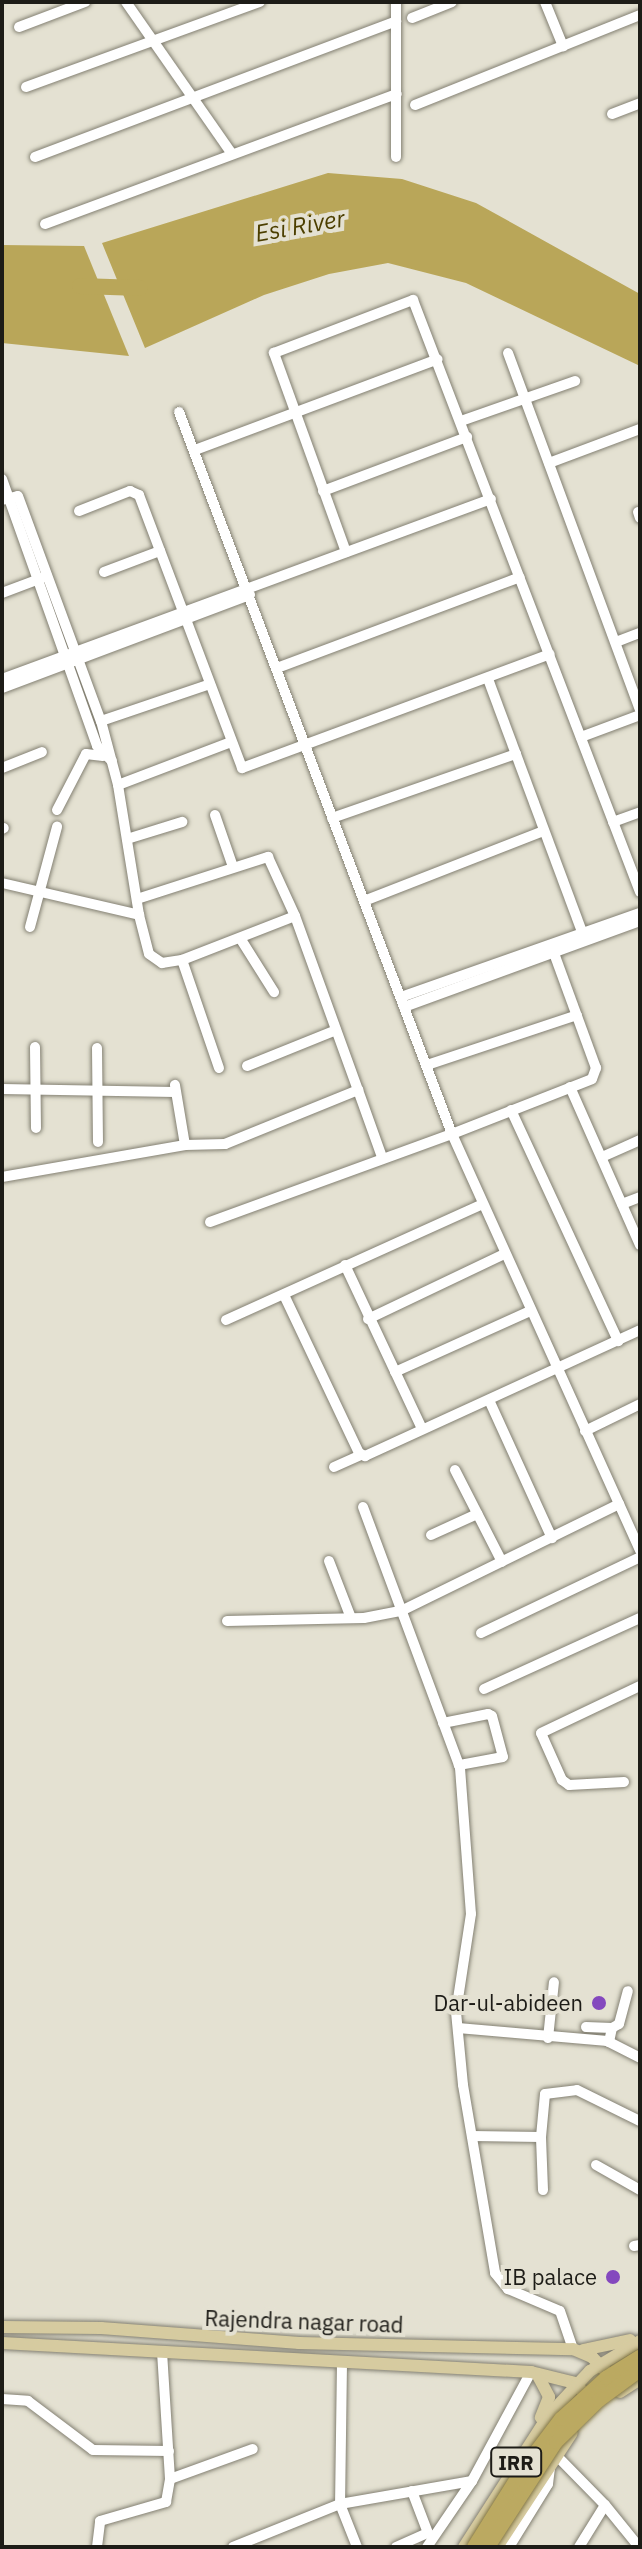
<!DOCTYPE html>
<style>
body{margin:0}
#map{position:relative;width:642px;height:2549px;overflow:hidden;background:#e4e1d2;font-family:"IBM Plex Sans",sans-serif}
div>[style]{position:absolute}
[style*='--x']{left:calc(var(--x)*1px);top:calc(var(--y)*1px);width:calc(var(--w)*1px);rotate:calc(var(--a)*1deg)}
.water>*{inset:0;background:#b9a659}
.river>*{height:16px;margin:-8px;padding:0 8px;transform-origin:8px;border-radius:8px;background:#b9a659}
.roads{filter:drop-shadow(0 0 2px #838072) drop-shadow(0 0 2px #838072)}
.minor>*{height:10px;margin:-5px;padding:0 5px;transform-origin:5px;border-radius:5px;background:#fff}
.major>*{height:12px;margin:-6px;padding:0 6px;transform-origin:6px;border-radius:6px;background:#d6cba0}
.bridges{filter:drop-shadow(0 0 2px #847847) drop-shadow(0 0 2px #847847)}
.highway-bridge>*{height:14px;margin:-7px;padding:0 7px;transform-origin:7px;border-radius:7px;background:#bba961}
.dots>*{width:22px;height:22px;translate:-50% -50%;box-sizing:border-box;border:4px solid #e4e1d2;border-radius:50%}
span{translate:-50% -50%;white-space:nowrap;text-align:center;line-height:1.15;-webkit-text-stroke:8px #e4e1d2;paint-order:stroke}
.shield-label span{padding:2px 6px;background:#e4e1d2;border:2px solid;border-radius:6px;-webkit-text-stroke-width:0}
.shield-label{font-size:20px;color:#1d1c17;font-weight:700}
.poi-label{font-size:22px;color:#1d1c17}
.right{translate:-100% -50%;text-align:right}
.street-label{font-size:22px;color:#1d1c17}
.water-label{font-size:24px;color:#4c3f00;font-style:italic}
.frame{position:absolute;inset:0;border:4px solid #1d1c17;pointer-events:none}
</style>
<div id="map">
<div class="water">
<div style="clip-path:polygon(328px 173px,402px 179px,476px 203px,640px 294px,640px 366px,466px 283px,388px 263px,329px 274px,264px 295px,145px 348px,102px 243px)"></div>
<div style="clip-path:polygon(2px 245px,84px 246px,129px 356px,2px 343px)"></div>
</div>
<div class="river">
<div style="--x:80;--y:286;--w:60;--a:1.9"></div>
</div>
<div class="roads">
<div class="minor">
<div style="--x:126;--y:2;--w:185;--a:55.1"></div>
<div style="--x:545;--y:2;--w:48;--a:67.8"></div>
<div style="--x:412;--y:18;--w:43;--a:-21.8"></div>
<div style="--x:19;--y:27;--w:71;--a:-20.7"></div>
<div style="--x:26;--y:87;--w:249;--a:-20"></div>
<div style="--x:415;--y:105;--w:242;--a:-21.8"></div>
<div style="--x:612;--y:114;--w:30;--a:-21"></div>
<div style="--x:35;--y:157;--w:386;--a:-20.6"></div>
<div style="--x:396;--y:157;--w:155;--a:-90"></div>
<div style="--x:45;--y:224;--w:375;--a:-20.3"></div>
<div style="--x:508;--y:353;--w:380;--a:69.7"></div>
<div style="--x:179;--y:412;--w:772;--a:69.29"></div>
<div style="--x:452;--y:1134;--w:457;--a:65.7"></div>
<div style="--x:461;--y:421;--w:121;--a:-19.3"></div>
<div style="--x:195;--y:450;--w:259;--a:-20.5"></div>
<div style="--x:549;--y:463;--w:97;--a:-20.5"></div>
<div style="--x:2;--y:479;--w:283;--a:70.4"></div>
<div style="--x:97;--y:746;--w:21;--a:45"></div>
<div style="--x:323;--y:491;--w:154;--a:-20.6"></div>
<div style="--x:2;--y:500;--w:16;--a:-14"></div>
<div style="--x:18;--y:496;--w:240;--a:69.8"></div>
<div style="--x:101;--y:721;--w:66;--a:75.1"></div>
<div style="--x:118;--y:785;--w:132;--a:80.8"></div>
<div style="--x:139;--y:915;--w:40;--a:75.6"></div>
<div style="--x:149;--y:954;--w:16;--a:35"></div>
<div style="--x:162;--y:963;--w:20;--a:-9"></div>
<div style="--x:79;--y:511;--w:55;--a:-21.4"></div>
<div style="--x:130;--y:491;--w:10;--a:24"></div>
<div style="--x:139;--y:495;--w:292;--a:69.3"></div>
<div style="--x:242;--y:768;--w:328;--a:-20.3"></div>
<div style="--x:638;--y:512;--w:6;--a:72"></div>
<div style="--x:346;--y:552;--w:212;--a:-109.9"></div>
<div style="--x:274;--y:353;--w:149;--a:-20.9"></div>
<div style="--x:413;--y:300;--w:634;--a:69.02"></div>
<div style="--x:104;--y:572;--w:60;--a:-20.6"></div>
<div style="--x:2;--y:593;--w:43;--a:-20.6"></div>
<div style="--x:616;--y:642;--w:26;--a:-21"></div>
<div style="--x:277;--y:668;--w:259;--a:-20.5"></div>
<div style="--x:2;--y:679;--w:521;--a:-20.21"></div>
<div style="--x:488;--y:679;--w:278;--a:69.6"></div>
<div style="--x:2;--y:688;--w:265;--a:-20.6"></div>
<div style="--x:101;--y:721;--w:115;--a:-18.7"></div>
<div style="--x:581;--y:737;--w:63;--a:-20.4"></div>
<div style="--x:2;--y:768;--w:43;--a:-21.8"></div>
<div style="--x:118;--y:785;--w:121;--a:-20.8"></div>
<div style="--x:57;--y:810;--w:63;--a:-62.6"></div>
<div style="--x:86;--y:754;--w:17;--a:7"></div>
<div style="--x:215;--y:815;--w:55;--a:70.9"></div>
<div style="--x:332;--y:818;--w:195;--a:-19.2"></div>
<div style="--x:613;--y:822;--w:29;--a:-20"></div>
<div style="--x:2;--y:829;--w:2;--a:-27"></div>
<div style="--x:127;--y:839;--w:58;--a:-17.2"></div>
<div style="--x:2;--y:883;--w:141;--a:13.1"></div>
<div style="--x:137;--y:899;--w:138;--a:-17.8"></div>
<div style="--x:268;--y:857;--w:65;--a:65.4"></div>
<div style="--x:295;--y:916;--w:185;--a:70.1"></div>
<div style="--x:364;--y:901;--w:193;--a:-21.3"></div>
<div style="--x:30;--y:927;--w:104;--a:-74.9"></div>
<div style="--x:240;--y:938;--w:64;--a:57.8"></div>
<div style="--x:401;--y:997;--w:253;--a:-19.4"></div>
<div style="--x:404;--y:1007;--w:251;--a:-20"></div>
<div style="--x:35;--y:1047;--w:81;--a:89.3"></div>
<div style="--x:97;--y:1048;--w:94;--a:89.4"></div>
<div style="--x:427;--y:1065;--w:158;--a:-18.4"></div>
<div style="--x:247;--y:1066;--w:96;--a:-22"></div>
<div style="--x:219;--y:1068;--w:114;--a:-108.9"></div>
<div style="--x:182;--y:960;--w:121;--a:-21.3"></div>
<div style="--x:570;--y:1087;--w:173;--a:66.1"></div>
<div style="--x:2;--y:1089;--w:173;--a:1"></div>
<div style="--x:511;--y:1110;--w:255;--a:65.1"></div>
<div style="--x:185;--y:1145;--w:40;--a:-1.4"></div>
<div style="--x:225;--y:1144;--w:144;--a:-22.1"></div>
<div style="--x:358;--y:1090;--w:71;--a:70.3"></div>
<div style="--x:602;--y:1157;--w:42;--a:-24.1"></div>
<div style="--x:2;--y:1177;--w:186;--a:-9.9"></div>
<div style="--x:185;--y:1145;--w:61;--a:-99.5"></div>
<div style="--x:622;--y:1204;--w:19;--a:-21"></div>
<div style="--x:210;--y:1222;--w:258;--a:-20"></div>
<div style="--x:452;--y:1134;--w:150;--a:-21.4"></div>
<div style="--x:592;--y:1079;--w:12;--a:-70"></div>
<div style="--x:596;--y:1068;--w:131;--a:-110.1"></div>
<div style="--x:345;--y:1265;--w:181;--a:64.8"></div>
<div style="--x:284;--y:1295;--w:175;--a:64.6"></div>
<div style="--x:359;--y:1453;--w:7;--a:27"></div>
<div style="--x:365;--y:1456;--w:302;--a:-24.6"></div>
<div style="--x:368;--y:1319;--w:151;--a:-25.5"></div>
<div style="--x:226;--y:1320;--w:280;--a:-24.3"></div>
<div style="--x:395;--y:1372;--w:148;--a:-24.3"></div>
<div style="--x:489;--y:1400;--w:152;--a:65.5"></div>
<div style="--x:585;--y:1431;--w:61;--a:-26.1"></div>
<div style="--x:334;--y:1467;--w:30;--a:-24"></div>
<div style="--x:455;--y:1470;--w:103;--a:62.9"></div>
<div style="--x:363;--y:1507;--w:278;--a:69.6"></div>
<div style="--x:460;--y:1768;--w:146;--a:85.7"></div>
<div style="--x:471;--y:1914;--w:99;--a:98.7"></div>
<div style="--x:456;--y:2012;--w:73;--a:84.5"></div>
<div style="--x:463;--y:2085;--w:191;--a:80.3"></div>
<div style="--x:495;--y:2273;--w:21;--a:51"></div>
<div style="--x:508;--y:2289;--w:56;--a:22.9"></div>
<div style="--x:560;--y:2311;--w:40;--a:71.1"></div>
<div style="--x:431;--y:1535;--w:51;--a:-24.5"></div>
<div style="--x:329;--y:1561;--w:61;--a:68.9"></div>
<div style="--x:227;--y:1621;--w:137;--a:-1.3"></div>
<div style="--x:364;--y:1618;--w:38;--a:-11"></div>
<div style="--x:401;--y:1611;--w:243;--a:-26.1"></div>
<div style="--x:481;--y:1633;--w:176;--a:-25.5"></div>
<div style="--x:484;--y:1689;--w:171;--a:-24.5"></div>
<div style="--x:443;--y:1723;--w:46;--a:-11.3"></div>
<div style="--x:488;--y:1714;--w:4;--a:27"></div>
<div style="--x:492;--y:1716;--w:42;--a:75"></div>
<div style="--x:503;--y:1757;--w:45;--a:169.7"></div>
<div style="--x:624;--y:1782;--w:55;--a:176.9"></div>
<div style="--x:569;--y:1785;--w:9;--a:-144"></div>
<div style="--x:562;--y:1780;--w:51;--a:-114.1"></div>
<div style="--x:541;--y:1733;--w:110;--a:-25.4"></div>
<div style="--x:586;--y:2027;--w:26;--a:2"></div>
<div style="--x:458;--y:2028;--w:150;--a:5"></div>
<div style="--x:607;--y:2041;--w:37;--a:27"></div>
<div style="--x:548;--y:2038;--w:56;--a:-83.9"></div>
<div style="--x:609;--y:2042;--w:14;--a:-78"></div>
<div style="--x:612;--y:2028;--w:8;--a:-30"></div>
<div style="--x:619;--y:2024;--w:34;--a:-75"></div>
<div style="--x:472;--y:2136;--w:69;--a:0.8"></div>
<div style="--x:596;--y:2165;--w:51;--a:29.6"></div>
<div style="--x:543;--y:2190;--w:53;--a:-92.2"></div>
<div style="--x:541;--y:2137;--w:43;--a:-84.7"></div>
<div style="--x:545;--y:2094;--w:32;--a:-7"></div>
<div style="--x:577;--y:2090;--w:70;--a:26.2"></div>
<div style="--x:634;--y:2246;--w:6;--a:-9"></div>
<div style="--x:342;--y:2363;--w:141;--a:90.8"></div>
<div style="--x:340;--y:2504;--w:46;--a:68.4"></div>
<div style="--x:2;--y:2399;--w:26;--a:4"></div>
<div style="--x:28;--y:2401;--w:81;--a:37"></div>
<div style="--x:93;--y:2450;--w:76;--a:0.8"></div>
<div style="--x:556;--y:2455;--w:70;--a:45.6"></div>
<div style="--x:605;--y:2505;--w:54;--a:51"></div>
<div style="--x:170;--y:2479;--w:88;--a:-19.9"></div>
<div style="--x:97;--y:2547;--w:26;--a:-83"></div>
<div style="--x:100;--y:2521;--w:69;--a:-16.1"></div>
<div style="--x:166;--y:2502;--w:23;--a:-80"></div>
<div style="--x:170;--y:2479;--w:127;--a:-93.6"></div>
<div style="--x:233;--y:2547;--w:115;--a:-21.9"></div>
<div style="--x:340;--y:2504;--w:134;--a:-9.9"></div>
<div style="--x:396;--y:2547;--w:35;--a:-24"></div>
<div style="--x:428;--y:2533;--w:45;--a:-110.9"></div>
<div style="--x:427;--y:2547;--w:80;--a:-55.7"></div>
<div style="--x:472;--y:2481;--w:124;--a:-61.6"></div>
<div style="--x:509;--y:2547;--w:74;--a:-58.2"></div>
<div style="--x:548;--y:2484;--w:16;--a:-83"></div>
<div style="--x:579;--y:2547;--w:49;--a:-58.2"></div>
</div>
<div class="major">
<div style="--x:2;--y:2327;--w:99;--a:0.6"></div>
<div style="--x:101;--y:2328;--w:199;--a:4.3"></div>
<div style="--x:299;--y:2343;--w:274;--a:1.3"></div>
<div style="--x:573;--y:2349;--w:21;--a:23"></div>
<div style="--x:592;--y:2357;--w:35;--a:46"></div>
<div style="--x:2;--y:2343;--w:530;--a:3.14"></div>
<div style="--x:531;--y:2372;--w:45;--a:14"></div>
<div style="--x:575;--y:2383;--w:25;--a:48"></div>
<div style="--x:583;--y:2350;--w:48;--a:-12"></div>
<div style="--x:537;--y:2374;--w:26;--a:62"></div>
<div style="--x:549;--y:2397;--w:22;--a:112"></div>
<div style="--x:620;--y:2392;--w:24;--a:-33"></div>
<div style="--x:464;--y:2547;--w:156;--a:-57.3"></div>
<div style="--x:548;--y:2416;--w:62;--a:-47"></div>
<div style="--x:590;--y:2371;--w:58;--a:-31"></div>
<div style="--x:497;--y:2547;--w:136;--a:-56.7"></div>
</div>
</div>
<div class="bridges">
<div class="highway-bridge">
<div style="--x:474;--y:2547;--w:92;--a:-57.9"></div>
<div style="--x:523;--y:2469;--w:63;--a:-52.8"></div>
<div style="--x:561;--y:2419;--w:61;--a:-42.3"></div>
<div style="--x:606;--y:2378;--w:40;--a:-32"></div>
<div style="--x:488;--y:2547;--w:125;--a:-57.1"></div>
<div style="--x:556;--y:2442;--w:60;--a:-44.3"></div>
<div style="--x:599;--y:2400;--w:51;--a:-36.2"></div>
</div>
</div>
<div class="dots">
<div style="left:599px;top:2003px;background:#8448be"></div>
<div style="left:613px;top:2277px;background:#8448be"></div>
</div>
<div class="shield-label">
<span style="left:516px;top:2462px">IRR</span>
</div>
<div class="poi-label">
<span class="right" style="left:583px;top:2003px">Dar-ul-abideen</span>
<span class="right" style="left:597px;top:2277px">IB palace</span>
</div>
<div class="street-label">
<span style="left:304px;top:2321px;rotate:2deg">Rajendra nagar road</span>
</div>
<div class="water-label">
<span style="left:300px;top:226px;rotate:-10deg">Esi River</span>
</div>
<div class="frame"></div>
</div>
